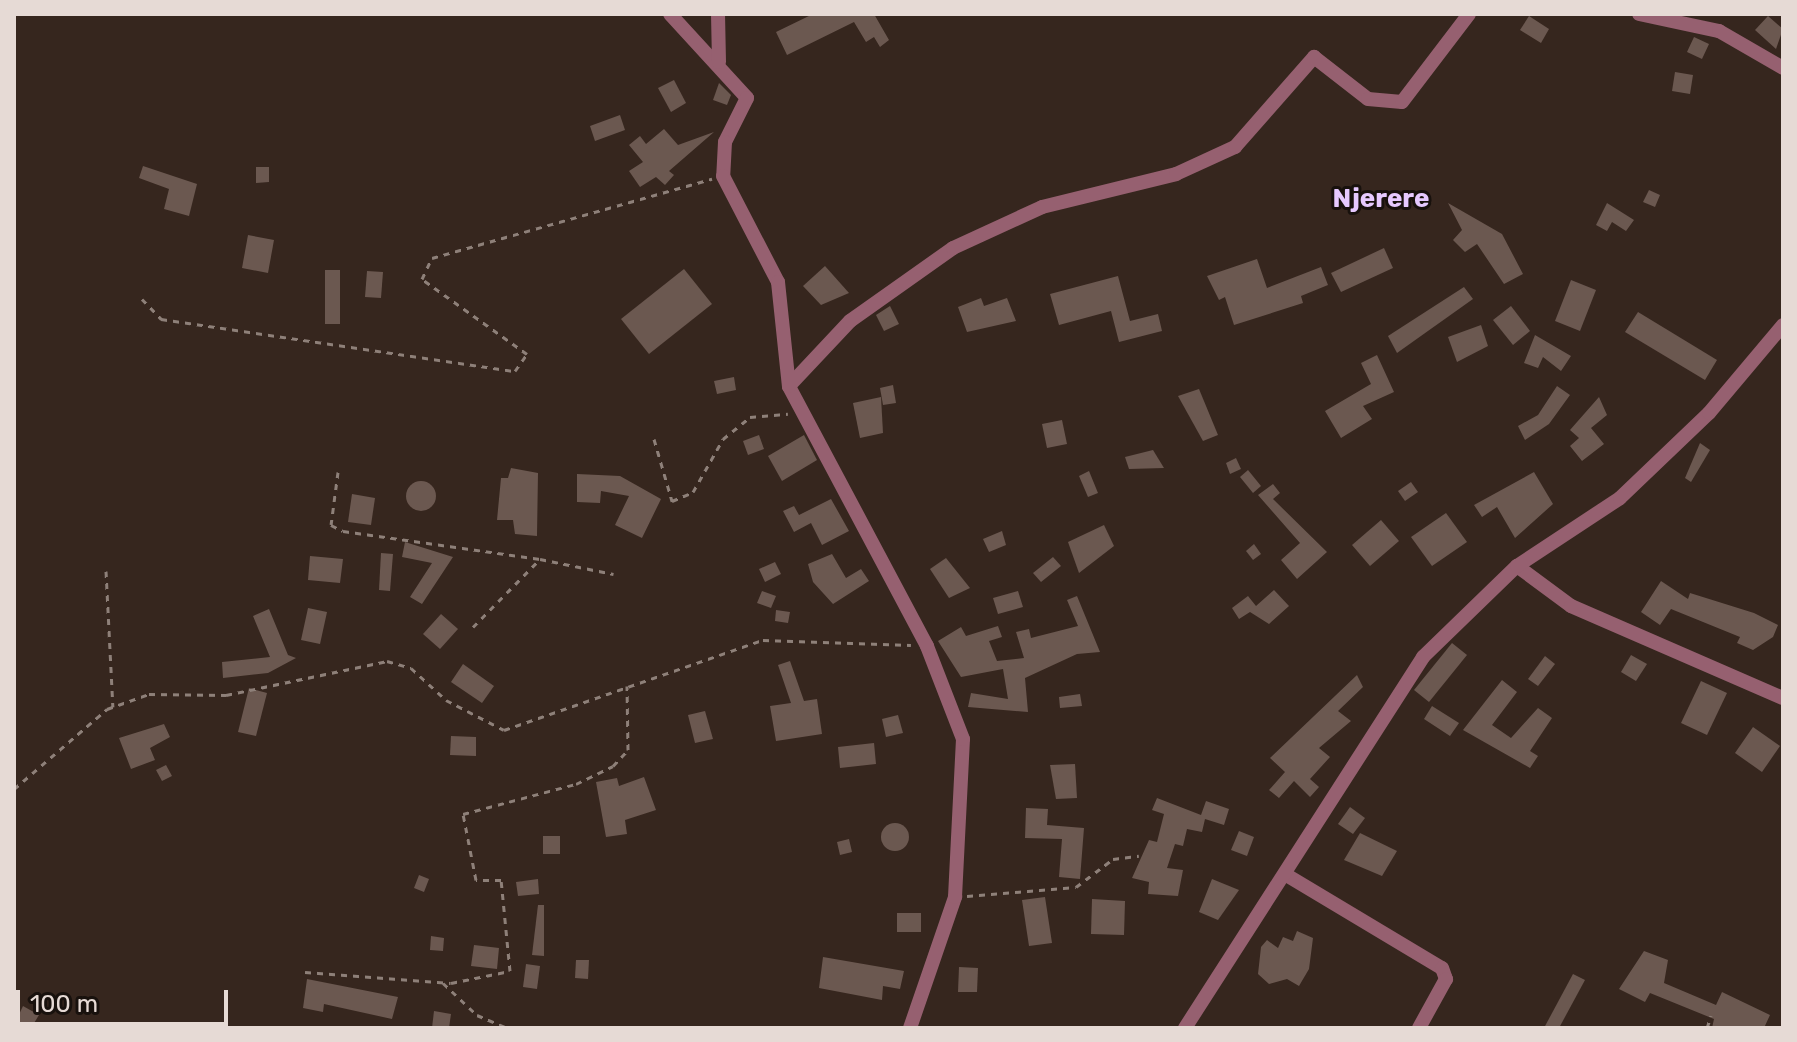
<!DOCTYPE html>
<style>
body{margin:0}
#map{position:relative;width:1797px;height:1042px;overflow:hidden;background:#36261e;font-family:Rubik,sans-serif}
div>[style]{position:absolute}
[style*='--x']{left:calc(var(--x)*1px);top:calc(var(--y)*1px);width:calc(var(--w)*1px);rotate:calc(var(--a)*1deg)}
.building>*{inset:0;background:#6b5850}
.round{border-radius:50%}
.path>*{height:3px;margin-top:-1.5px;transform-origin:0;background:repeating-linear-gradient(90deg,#8e8079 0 6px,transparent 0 12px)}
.minor>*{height:14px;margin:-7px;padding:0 7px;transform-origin:7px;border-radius:7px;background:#966070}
span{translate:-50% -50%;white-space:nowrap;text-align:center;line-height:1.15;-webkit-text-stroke:6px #18110d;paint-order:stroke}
.quarter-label{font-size:26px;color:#e6c9ff;font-weight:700}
.frame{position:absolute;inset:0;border:16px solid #e6dad5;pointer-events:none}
.scale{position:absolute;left:16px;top:990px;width:212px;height:36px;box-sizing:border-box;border:4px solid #e6dad5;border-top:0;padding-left:10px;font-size:24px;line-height:28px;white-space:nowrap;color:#e6dad5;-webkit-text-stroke:6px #18110d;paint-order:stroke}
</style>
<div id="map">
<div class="building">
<div style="clip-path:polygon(813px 14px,874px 14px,889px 40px,880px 47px,874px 37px,866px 42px,854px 22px,787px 55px,776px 32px)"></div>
<div style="clip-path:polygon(1529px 16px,1549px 29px,1541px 43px,1520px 30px)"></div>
<div style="clip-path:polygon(1768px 16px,1783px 29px,1776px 49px,1755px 30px)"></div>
<div style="clip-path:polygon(1694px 37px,1709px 44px,1702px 59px,1687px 52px)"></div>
<div style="clip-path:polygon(1675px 72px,1693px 75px,1690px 94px,1672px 91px)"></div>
<div style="clip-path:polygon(674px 80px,686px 103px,671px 112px,658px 88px)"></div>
<div style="clip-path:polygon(719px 83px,731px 95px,727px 105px,713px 100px)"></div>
<div style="clip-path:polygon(620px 115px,625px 130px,595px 141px,590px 126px)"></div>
<div style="clip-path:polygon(664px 129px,678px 145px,714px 132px,669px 171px,674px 175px,665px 185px,656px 177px,640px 187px,629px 171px,643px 162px,629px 145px,640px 136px,646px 144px)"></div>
<div style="clip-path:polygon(143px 166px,197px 184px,189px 216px,164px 209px,169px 189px,139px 178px)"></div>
<div style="clip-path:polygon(256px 167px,269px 167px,269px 182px,256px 183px)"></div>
<div style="clip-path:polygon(1649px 190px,1660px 195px,1655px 207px,1643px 202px)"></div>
<div style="clip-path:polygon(1448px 203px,1502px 234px,1523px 274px,1504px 284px,1477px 244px,1465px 252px,1453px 240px,1462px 230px)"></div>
<div style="clip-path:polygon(1607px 203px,1634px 220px,1626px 231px,1612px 222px,1607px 231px,1596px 225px)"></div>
<div style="clip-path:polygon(248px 235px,274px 240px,268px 273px,242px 268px)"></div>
<div style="clip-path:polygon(1384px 248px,1393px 268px,1341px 292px,1331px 273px)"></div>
<div style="clip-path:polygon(1257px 259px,1267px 288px,1321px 267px,1328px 285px,1301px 296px,1303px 303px,1234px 325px,1225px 297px,1219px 300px,1207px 276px)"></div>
<div style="clip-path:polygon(825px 266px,849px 293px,821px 305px,803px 286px)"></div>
<div style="clip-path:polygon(684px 269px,712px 304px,649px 354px,621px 319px)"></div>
<div style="clip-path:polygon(325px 270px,340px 270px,340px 324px,325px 324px)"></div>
<div style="clip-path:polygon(367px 271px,383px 272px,381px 298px,365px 297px)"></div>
<div style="clip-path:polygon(1118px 276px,1130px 321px,1158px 314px,1162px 331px,1119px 342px,1111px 311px,1059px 325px,1050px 294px)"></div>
<div style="clip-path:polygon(1571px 280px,1596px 290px,1580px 331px,1555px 321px)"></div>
<div style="clip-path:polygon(1464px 287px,1473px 299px,1397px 353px,1388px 336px)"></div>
<div style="clip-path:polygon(981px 298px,984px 306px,1007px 298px,1016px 321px,967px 332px,958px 307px)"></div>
<div style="clip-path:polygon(890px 306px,899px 324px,884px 331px,876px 315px)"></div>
<div style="clip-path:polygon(1511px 306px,1530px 331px,1513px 345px,1493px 320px)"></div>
<div style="clip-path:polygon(1638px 312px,1717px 360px,1705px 380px,1625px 332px)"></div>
<div style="clip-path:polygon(1481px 325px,1488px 346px,1457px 362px,1448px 337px)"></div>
<div style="clip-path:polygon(1535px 335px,1571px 356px,1561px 371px,1543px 357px,1538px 368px,1524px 363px)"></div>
<div style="clip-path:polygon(1377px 355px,1394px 392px,1363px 406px,1372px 419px,1341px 438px,1325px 411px,1371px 384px,1361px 363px)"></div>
<div style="clip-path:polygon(734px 377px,736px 390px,717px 394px,714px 381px)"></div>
<div style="clip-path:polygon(893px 385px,896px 403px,883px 405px,880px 388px)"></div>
<div style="clip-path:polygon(1557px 386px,1570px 395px,1549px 424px,1525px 440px,1518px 426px,1538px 415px)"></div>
<div style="clip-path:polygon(1199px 389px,1218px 435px,1203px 441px,1178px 396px)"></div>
<div style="clip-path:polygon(881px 397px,883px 433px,860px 438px,853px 403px)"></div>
<div style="clip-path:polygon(1599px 397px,1607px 415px,1591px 428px,1604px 444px,1582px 461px,1570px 446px,1579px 438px,1570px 430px)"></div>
<div style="clip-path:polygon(1062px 420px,1067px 444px,1047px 448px,1042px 424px)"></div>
<div style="clip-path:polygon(759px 435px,764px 449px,748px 455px,743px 441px)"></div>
<div style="clip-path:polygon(804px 435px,817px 460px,782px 481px,768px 456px)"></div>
<div style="clip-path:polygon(1700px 443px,1710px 450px,1691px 482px,1685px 478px)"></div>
<div style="clip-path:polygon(1153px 450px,1164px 468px,1129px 469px,1125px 457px)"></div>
<div style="clip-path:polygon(1236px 458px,1241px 469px,1230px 474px,1226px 463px)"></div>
<div style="clip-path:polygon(511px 468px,538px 473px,537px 536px,515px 534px,513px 520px,497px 520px,501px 478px,508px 478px)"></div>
<div style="clip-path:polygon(1248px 470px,1261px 486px,1253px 493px,1240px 477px)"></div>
<div style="clip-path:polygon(1089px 471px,1098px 493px,1088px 497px,1079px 476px)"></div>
<div style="clip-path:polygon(1534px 472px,1553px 504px,1515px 538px,1497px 507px,1482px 517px,1474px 505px)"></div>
<div style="clip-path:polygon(577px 474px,620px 476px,661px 499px,642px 538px,615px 525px,629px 496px,601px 491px,600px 503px,577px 502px)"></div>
<div class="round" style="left:406px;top:481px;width:30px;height:30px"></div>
<div style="clip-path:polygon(1411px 482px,1418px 492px,1405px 501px,1398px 491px)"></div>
<div style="clip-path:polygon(1273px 484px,1280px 493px,1273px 499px,1327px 552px,1297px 579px,1281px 560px,1300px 543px,1258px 495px)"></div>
<div style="clip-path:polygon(352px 494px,375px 498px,371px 525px,348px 522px)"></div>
<div style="clip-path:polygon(831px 499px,849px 531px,822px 545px,811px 523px,794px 532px,783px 511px,794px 506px,799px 515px)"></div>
<div style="clip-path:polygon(1446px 513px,1467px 542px,1432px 566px,1411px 537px)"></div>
<div style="clip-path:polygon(1381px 520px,1399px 541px,1370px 566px,1352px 545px)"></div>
<div style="clip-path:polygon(1104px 525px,1114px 546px,1079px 573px,1068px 542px)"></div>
<div style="clip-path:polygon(1002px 531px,1006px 545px,989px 552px,983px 539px)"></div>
<div style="clip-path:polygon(405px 542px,453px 557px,422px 604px,410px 597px,432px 563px,402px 557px)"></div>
<div style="clip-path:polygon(1254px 544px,1261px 554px,1253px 560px,1246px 551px)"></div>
<div style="clip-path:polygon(381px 553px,393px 554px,390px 591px,379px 590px)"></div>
<div style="clip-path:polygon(832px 554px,846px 578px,861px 569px,869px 581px,833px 604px,813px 582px,808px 564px)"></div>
<div style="clip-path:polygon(310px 556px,343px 559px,340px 583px,308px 580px)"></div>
<div style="clip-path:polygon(1053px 557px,1061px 566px,1041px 582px,1033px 573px)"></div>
<div style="clip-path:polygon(946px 558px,970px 588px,949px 598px,930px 569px)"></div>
<div style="clip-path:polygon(775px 562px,781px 574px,765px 582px,759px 569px)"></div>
<div style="clip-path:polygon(1661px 581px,1688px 599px,1690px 593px,1754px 613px,1778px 625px,1773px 637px,1753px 650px,1737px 643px,1740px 637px,1671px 609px,1660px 625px,1641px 612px)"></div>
<div style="clip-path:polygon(1274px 590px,1289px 606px,1269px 624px,1250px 612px,1239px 619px,1232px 608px,1248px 596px,1256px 606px)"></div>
<div style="clip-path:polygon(762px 591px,776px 596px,771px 608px,757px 603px)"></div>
<div style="clip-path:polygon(1018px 591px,1023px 607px,998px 614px,993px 598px)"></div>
<div style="clip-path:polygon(1077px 596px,1100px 652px,1077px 654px,1025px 678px,1028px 712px,968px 707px,971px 693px,1008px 699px,1003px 669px,961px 677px,938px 641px,961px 627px,966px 636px,998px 626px,1002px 637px,989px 641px,997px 661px,1024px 658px,1016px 632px,1029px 629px,1031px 638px,1078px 626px,1067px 600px)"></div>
<div style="clip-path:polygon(308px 608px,327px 612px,320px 644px,301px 640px)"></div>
<div style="clip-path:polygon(269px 609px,288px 655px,296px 658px,268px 673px,223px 678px,222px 662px,270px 657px,253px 616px)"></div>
<div style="clip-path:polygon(776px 610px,790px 612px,788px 623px,775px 621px)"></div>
<div style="clip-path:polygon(441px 614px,458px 629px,440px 649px,423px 634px)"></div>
<div style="clip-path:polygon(1452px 643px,1467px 655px,1429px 702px,1414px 690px)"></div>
<div style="clip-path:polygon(1631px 655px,1647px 664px,1636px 681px,1621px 672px)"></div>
<div style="clip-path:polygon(1545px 656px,1555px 664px,1538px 686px,1528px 679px)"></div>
<div style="clip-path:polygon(790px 661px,804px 701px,817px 699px,822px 734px,776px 741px,770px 706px,791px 703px,778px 665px)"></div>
<div style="clip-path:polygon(463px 664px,494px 686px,482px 703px,451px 682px)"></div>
<div style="clip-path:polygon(1357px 675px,1363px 687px,1338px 711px,1351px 721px,1319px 748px,1330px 757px,1310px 779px,1319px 787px,1310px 797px,1294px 781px,1279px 798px,1269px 790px,1285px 772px,1270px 758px)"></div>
<div style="clip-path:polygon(1502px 680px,1517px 692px,1492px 725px,1511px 738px,1538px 708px,1552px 718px,1530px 751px,1538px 756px,1530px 768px,1463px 730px)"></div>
<div style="clip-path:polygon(1701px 681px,1727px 693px,1707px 735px,1681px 723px)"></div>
<div style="clip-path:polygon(249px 688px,267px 693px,256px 736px,238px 732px)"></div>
<div style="clip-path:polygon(1080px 694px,1082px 706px,1060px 708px,1059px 697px)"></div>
<div style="clip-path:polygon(1432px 706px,1459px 723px,1450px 736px,1424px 719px)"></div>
<div style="clip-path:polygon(705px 711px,713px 739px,695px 743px,688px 715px)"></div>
<div style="clip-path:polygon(898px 715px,903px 733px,886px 737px,882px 719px)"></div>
<div style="clip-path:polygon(164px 724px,170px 737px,150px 748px,155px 760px,131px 769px,119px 738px)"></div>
<div style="clip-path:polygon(1753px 727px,1780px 746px,1762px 772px,1735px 753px)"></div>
<div style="clip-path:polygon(451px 736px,476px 737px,476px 756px,450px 755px)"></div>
<div style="clip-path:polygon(874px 743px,876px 764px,840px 768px,838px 747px)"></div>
<div style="clip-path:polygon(1075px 764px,1077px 798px,1056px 799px,1050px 765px)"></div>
<div style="clip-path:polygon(166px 765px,172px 776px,162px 781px,156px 770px)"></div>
<div style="clip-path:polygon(644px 777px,656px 810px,625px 820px,627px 834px,606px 837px,596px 782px,617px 778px,619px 786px)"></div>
<div style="clip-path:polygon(1157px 798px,1201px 815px,1206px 801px,1229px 809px,1224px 825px,1205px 819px,1202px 832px,1187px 829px,1183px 846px,1175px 844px,1167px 868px,1183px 870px,1178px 896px,1148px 894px,1149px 882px,1132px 878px,1149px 840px,1157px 842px,1164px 814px,1152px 810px)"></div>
<div style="clip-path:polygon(1350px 807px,1365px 818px,1353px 834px,1338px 824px)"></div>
<div style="clip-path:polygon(1026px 808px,1048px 809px,1047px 825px,1084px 828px,1080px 879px,1059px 877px,1062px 839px,1025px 838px)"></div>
<div class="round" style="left:881px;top:823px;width:28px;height:28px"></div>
<div style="clip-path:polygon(1239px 831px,1254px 837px,1247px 856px,1231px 850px)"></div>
<div style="clip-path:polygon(1360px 833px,1397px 851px,1382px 876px,1344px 860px)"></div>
<div style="clip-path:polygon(543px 836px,560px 836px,560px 854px,543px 854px)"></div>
<div style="clip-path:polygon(849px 839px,852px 852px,840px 855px,837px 842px)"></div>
<div style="clip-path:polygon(419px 875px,429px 879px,424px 892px,414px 888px)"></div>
<div style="clip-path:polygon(538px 879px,539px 894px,518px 896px,516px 882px)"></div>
<div style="clip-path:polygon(1212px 879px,1239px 890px,1218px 920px,1199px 912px)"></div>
<div style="clip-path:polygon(1045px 897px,1052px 943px,1029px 946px,1022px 900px)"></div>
<div style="clip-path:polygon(1092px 899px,1125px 901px,1124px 935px,1091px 934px)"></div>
<div style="clip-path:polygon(538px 905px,544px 905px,544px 956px,532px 955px)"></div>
<div style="clip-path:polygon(897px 913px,921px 913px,921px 932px,897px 932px)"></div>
<div style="clip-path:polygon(1297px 931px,1313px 938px,1309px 969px,1299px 986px,1287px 979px,1269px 984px,1258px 974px,1261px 947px,1267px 940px,1278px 948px,1283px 937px,1293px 941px)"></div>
<div style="clip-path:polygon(431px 936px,444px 938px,443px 951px,430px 950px)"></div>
<div style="clip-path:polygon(474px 945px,499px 948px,497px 969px,471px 966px)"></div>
<div style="clip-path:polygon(1644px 951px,1668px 960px,1664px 983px,1716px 1005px,1722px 992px,1770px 1015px,1764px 1028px,1712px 1028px,1714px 1019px,1650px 993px,1645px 1002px,1619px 989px)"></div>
<div style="clip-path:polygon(823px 957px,904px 971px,900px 989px,883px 986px,882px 1000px,819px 988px)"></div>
<div style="clip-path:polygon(576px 960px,589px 960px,588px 979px,575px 978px)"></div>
<div style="clip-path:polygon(526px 964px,540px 966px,537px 989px,523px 987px)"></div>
<div style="clip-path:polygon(959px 967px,978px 968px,977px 992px,958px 992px)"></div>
<div style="clip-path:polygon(1573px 974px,1585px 980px,1559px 1028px,1544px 1028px)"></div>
<div style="clip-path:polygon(307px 979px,398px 997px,392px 1019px,324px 1004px,323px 1012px,303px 1008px)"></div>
<div style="clip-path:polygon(23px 1006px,39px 1015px,31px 1028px,14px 1025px)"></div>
<div style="clip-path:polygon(434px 1011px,451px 1014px,449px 1028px,432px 1028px)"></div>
</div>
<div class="path">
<div style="--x:142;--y:299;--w:28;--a:46"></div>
<div style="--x:161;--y:319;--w:358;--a:8.4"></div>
<div style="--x:515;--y:371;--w:21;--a:-55"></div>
<div style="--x:527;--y:354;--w:129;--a:-144.5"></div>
<div style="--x:422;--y:279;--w:23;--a:-65"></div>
<div style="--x:432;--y:258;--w:291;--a:-15.8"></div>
<div style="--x:654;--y:439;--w:65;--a:73.8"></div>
<div style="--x:672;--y:501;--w:23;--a:-23"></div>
<div style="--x:693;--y:492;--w:61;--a:-60.5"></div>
<div style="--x:723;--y:439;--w:35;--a:-39"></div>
<div style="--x:750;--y:417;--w:38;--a:-5"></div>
<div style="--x:338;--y:472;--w:53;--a:97.5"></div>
<div style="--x:331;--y:525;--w:13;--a:27"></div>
<div style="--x:343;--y:531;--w:199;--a:8.1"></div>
<div style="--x:106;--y:571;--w:136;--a:87.1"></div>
<div style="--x:473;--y:627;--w:95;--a:-45.4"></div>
<div style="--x:540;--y:559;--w:75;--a:11.6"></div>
<div style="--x:14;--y:789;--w:123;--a:-40.7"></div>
<div style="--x:107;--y:709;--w:45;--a:-19.7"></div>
<div style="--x:149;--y:694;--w:77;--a:0.7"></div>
<div style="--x:226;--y:695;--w:165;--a:-11.9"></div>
<div style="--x:387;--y:661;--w:25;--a:16"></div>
<div style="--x:411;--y:668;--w:47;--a:42.4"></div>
<div style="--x:446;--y:700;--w:65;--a:27.3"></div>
<div style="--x:504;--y:730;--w:274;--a:-19.2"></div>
<div style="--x:763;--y:640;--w:148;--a:1.9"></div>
<div style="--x:967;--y:896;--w:109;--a:-4.7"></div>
<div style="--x:1076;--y:887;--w:46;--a:-37.1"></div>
<div style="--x:1113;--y:859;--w:26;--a:-7"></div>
<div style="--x:305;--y:972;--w:146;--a:4.3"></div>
<div style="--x:451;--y:983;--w:60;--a:-11.5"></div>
<div style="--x:510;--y:971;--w:91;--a:-95.6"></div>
<div style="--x:501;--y:880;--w:25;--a:180"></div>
<div style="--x:476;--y:880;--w:67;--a:-101.1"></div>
<div style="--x:463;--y:814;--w:117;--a:-14.9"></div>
<div style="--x:576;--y:784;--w:41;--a:-25.9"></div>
<div style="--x:613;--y:766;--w:22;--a:-47"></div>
<div style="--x:628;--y:750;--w:64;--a:-90.9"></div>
<div style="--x:443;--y:983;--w:47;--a:43.3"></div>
<div style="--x:477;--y:1015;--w:34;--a:23"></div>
<div style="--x:1707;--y:1028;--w:13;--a:-72"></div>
</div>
<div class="minor">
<div style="--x:670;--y:14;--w:114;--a:47.5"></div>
<div style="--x:747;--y:98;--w:49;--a:116.6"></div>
<div style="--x:725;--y:142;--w:34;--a:93"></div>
<div style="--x:723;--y:176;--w:119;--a:62.6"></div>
<div style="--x:778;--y:282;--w:105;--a:84"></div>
<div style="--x:718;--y:14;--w:48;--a:88.8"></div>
<div style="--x:1639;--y:14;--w:82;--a:12"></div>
<div style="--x:1719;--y:31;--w:74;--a:30"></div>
<div style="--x:1517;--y:566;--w:67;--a:36.5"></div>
<div style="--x:1571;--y:606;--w:231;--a:23.5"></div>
<div style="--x:1288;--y:876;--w:179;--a:30.9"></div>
<div style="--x:1442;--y:968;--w:12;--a:70"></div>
<div style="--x:1446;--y:979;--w:56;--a:118.9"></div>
<div style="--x:910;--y:1028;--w:139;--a:-71"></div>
<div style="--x:955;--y:897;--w:158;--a:-87.1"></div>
<div style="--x:963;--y:739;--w:100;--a:-111.2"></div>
<div style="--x:927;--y:646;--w:294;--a:-118"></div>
<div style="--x:789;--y:386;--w:89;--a:-46.8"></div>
<div style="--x:850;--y:321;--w:126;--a:-35.3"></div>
<div style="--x:953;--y:248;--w:98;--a:-24.7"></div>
<div style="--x:1042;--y:207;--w:138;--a:-13.8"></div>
<div style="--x:1176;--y:174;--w:65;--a:-24.6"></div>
<div style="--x:1235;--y:147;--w:120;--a:-48.7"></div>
<div style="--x:1314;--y:57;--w:68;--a:37.9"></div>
<div style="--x:1368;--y:99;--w:34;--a:5"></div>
<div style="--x:1402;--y:102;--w:111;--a:-52.7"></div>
<div style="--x:1185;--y:1028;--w:441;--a:-57.3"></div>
<div style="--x:1423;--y:657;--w:131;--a:-44.1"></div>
<div style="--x:1517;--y:566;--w:123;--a:-33.4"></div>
<div style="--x:1620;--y:498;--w:123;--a:-43.7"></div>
<div style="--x:1709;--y:413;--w:115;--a:-49.9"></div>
</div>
<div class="quarter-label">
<span style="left:1381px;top:199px">Njerere</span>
</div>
<div class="frame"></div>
<div class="scale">100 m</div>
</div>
